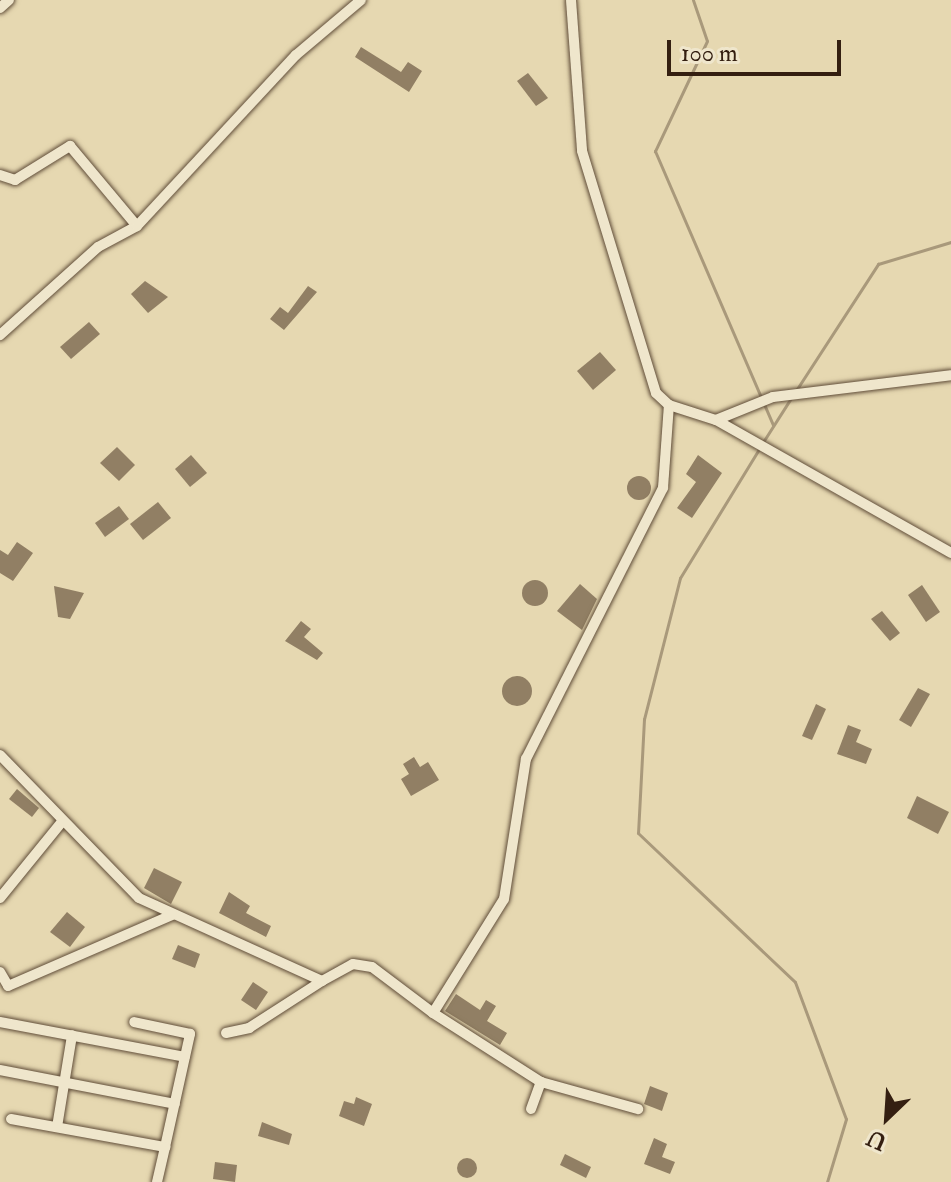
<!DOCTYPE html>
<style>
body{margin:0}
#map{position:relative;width:951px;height:1182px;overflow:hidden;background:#e6d8b1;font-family:"IM FELL Double Pica",serif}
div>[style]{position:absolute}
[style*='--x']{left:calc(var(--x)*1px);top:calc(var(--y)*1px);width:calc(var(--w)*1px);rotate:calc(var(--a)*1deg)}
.stream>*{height:3px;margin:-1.5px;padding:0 1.5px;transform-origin:1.5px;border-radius:1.5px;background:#a9997b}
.building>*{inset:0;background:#917f64}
.round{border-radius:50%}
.roads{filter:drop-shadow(0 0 2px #604d39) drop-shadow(0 0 2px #604d39)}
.street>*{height:10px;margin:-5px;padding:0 5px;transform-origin:5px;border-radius:5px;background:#efe6cc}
span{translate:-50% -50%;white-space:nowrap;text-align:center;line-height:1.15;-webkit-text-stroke:6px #efe6cc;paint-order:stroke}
.north{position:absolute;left:847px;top:1078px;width:80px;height:80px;-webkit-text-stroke:6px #efe6cc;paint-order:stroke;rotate:205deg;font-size:22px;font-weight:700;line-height:32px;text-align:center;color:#341f11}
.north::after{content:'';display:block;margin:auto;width:28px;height:36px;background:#341f11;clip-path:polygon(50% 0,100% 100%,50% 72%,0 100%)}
.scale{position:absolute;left:667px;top:40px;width:174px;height:36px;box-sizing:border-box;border:4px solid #341f11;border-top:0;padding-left:10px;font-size:24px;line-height:28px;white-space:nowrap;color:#341f11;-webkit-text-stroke:6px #efe6cc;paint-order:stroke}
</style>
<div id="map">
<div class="stream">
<div style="--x:693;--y:0;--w:43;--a:71.1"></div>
<div style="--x:707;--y:41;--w:122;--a:115.3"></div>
<div style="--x:655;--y:151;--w:298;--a:66.7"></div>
<div style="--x:795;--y:392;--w:153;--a:-57"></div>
<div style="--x:878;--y:264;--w:76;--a:-16.8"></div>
<div style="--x:763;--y:442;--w:52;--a:-57.5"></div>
<div style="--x:759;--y:449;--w:151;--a:121.5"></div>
<div style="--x:680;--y:578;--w:146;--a:104.3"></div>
<div style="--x:644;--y:719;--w:114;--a:93"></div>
<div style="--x:638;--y:833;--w:216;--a:43.5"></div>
<div style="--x:795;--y:982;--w:146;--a:69.6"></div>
<div style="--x:846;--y:1119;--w:66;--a:106.8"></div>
</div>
<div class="building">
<div style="clip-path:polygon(361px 47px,401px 72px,408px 62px,422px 71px,409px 92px,355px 57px)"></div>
<div style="clip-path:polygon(528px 73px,548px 98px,536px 106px,517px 81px)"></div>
<div style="clip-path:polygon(145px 281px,168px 297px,148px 313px,131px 294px)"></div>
<div style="clip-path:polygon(308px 286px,317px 292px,284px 330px,270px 319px,280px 307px,288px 313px)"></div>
<div style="clip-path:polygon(89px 322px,100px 334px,71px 359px,60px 347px)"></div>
<div style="clip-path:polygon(600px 352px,616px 370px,593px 390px,577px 371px)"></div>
<div style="clip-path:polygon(117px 447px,135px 465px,119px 481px,100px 463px)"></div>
<div style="clip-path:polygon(191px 455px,207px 473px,190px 487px,175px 469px)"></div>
<div style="clip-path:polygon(698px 455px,722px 473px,692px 518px,677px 508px,696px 482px,686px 474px)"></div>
<div class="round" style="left:627px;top:476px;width:24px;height:24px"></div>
<div style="clip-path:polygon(158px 502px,171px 518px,143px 540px,130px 524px)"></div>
<div style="clip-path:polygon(119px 506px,129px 519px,105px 537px,95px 523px)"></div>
<div style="clip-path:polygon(17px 542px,33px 553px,13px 581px,0 573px,0 550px,8px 555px)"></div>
<div class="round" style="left:522px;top:580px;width:26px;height:26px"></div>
<div style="clip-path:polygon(580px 584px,597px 599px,582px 630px,557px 611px)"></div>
<div style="clip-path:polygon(922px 585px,940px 612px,926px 622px,908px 595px)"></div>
<div style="clip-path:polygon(54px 586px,84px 593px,70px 619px,58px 617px)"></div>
<div style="clip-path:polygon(882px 611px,900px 633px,890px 641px,871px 619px)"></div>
<div style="clip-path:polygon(301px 621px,311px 629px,304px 637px,323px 653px,317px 660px,285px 641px)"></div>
<div class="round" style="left:502px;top:676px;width:30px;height:30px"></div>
<div style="clip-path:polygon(918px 688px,930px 694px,911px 727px,899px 720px)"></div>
<div style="clip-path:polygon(816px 704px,826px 709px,812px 740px,802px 736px)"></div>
<div style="clip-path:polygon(848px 725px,861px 730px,856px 742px,872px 749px,866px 764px,837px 754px)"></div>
<div style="clip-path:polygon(414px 757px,420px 767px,428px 762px,439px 780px,411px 796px,401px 779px,409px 774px,403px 764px)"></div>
<div style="clip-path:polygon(17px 789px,39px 808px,32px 817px,9px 799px)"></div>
<div style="clip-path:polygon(917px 796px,949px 812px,938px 834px,907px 818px)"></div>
<div style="clip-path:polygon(154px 868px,182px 882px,171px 904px,144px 888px)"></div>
<div style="clip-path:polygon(229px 892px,250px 906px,246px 913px,271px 926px,266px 937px,219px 913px)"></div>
<div style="clip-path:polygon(67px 912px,85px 927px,70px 947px,50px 932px)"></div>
<div style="clip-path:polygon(178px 945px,200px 954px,195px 968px,172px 959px)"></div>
<div style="clip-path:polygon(253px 982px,268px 992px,256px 1010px,241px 1000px)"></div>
<div style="clip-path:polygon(456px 994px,480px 1010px,486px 1000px,496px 1006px,487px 1021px,507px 1033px,500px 1045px,445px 1011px)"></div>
<div style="clip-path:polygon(650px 1086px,668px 1093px,662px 1111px,644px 1104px)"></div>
<div style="clip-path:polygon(356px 1097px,372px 1104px,364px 1126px,339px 1116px,344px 1101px,354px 1104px)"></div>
<div style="clip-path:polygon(262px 1122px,292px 1134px,289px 1145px,258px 1136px)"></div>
<div style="clip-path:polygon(654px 1138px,667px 1144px,662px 1157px,675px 1162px,670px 1174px,644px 1164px)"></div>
<div style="clip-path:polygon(565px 1154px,591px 1167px,586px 1178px,560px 1165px)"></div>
<div class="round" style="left:457px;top:1158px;width:20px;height:20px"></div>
<div style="clip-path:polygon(215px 1162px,237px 1165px,235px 1182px,213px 1179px)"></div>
</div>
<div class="roads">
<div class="street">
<div style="--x:571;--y:0;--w:151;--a:85.8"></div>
<div style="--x:582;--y:151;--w:253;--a:73"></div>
<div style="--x:656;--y:393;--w:18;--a:43"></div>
<div style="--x:669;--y:405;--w:49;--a:17.7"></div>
<div style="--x:716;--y:420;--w:61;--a:-22"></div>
<div style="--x:773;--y:397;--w:179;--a:-7"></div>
<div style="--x:0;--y:8;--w:12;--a:-42"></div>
<div style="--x:0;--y:175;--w:16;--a:18"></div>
<div style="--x:15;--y:180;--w:65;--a:-31.7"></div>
<div style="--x:70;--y:146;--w:104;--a:50.1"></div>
<div style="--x:137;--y:226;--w:44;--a:151.7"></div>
<div style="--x:98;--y:247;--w:132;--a:138.1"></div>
<div style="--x:137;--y:226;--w:233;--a:-47.1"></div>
<div style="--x:296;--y:55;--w:85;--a:-40.2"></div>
<div style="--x:716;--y:420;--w:270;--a:29.5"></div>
<div style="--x:0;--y:755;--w:199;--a:45.8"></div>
<div style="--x:139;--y:898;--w:201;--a:24.4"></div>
<div style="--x:322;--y:981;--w:35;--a:-29"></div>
<div style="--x:353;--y:964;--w:19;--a:9"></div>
<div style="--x:372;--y:967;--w:76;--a:37"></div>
<div style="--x:433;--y:1013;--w:134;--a:-58.1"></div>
<div style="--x:504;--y:899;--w:142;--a:-81.1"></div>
<div style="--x:526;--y:759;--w:304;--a:-63.2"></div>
<div style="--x:663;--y:488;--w:83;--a:-85.9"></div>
<div style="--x:0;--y:898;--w:97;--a:-50.9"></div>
<div style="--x:0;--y:972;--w:16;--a:60"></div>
<div style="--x:8;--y:986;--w:179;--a:-23.4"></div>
<div style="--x:433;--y:1013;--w:128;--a:32.6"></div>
<div style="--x:541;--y:1082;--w:101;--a:15.6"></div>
<div style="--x:0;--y:1022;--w:188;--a:10.7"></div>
<div style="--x:226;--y:1033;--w:24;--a:-12"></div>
<div style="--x:249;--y:1028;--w:87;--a:-32.8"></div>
<div style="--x:0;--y:1070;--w:178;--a:11"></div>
<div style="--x:531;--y:1109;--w:29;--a:-70"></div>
<div style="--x:11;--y:1119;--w:157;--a:10.3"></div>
<div style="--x:165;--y:1147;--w:116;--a:-77.5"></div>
<div style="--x:190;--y:1034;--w:57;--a:-167.9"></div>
<div style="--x:57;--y:1127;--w:93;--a:-80.7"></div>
<div style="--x:157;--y:1182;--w:36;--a:-77"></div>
</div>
</div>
<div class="north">U</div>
<div class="scale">100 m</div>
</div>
